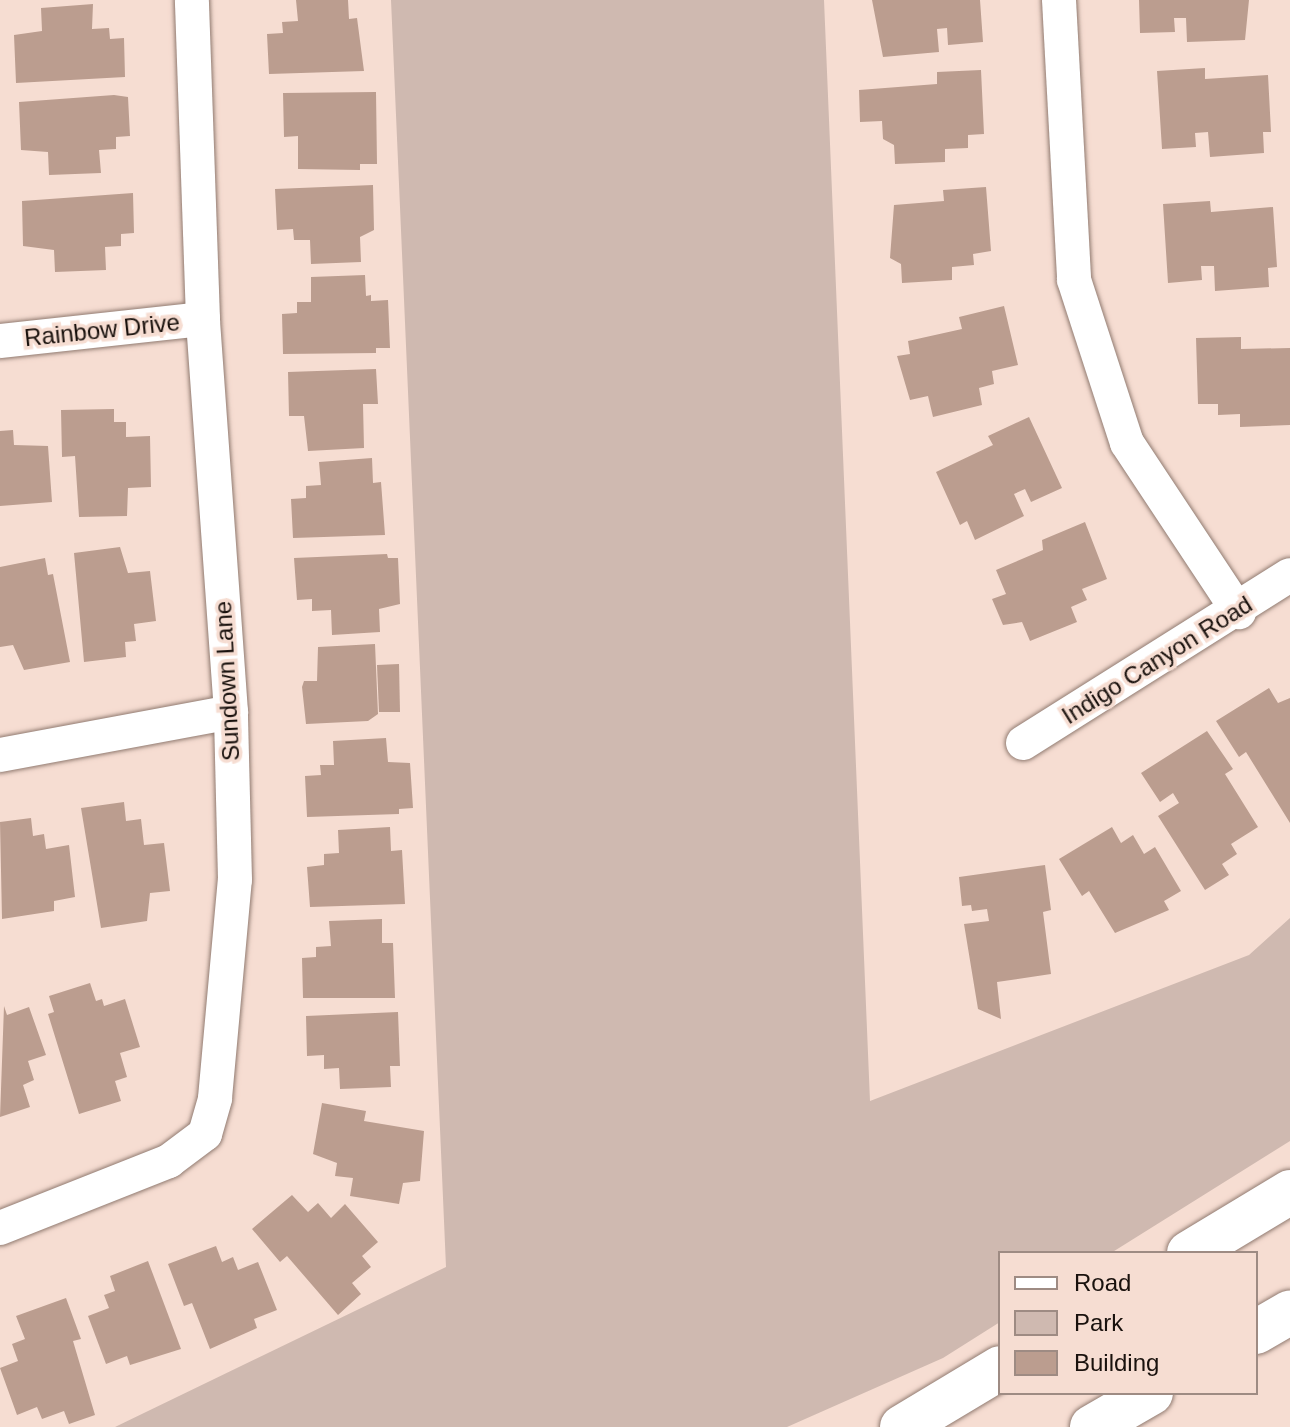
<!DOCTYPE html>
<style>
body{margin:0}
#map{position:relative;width:1290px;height:1427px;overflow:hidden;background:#f6ddd2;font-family:Arial,sans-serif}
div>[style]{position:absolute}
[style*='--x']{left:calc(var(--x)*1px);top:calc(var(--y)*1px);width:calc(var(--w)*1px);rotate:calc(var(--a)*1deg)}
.green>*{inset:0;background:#cfb9b0}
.building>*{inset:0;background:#bb9d8f}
.roads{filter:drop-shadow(0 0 2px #917b71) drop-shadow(0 0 2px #917b71)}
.minor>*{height:34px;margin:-17px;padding:0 17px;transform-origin:17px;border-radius:17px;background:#fff}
.primary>*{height:44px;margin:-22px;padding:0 22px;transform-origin:22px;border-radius:22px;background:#fff}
span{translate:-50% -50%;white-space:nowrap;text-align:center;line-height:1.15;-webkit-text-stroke:7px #f6ddd2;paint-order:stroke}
.street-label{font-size:24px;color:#19110d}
.legend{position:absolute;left:998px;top:1251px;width:260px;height:144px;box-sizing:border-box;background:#f6ddd2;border:2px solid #9e8b83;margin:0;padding:10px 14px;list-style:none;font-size:24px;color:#19110d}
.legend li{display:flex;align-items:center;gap:16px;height:40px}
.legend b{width:40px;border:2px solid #9e8b83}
</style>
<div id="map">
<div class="green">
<div style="clip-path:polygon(391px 0,824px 0,870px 1101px,1249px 955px,1290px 918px,1290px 1141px,1111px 1253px,1000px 1253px,1000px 1322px,943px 1358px,787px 1427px,115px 1427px,446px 1267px)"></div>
</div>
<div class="building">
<div style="clip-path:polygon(296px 0,348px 0,349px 19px,357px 18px,364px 71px,269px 74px,267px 34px,283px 33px,282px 22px,298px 21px)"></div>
<div style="clip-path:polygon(872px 0,980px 0,983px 42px,948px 45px,947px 28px,937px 29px,939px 52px,883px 57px)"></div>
<div style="clip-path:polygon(1139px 0,1249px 0,1245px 40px,1187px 42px,1186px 18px,1174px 18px,1175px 32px,1140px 33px)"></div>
<div style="clip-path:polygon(93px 4px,92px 29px,109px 28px,110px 39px,124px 38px,125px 77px,16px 83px,14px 35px,42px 31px,41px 8px)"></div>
<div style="clip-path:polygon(1205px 68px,1205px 79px,1268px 75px,1271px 132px,1263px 132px,1264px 153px,1210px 157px,1208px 132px,1195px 133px,1196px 147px,1162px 149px,1157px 71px)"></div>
<div style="clip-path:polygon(981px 70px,984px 134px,968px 135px,968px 148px,945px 149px,945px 162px,895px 164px,894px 145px,883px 139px,882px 121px,860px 122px,859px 90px,937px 84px,937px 72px)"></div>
<div style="clip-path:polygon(376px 92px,377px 164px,360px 164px,360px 170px,298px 169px,298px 136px,284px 137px,283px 93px)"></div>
<div style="clip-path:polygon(114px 95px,128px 97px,130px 136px,116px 137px,116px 149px,99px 150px,101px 173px,49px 175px,48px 152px,21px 150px,19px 102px)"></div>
<div style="clip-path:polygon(373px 185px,374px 230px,360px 237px,361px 262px,311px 264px,310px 240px,294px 240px,293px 229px,277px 230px,275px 189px)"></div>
<div style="clip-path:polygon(986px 187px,991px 251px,973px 254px,974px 265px,952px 267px,952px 280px,902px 283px,901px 264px,890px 258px,894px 205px,944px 201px,943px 190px)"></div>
<div style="clip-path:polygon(133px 193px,134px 233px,121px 234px,121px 246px,105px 247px,106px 270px,55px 272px,54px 250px,23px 246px,22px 201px)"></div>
<div style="clip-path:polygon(1210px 201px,1211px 212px,1273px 207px,1277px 267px,1268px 268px,1269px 287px,1215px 291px,1214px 266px,1201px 266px,1202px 280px,1168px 283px,1163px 204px)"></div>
<div style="clip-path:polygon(365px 275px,366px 296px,371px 295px,371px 301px,388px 300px,390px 348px,376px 348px,376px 353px,283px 354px,282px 314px,297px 313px,297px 302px,311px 302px,311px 277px)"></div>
<div style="clip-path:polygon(1004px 306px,1018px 365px,992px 371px,994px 384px,979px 388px,982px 405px,933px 417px,928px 396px,910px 400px,897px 356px,910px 354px,908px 341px,962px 329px,959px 317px)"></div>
<div style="clip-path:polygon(1241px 337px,1241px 349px,1290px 348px,1290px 425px,1240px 427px,1240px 414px,1218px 415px,1218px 404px,1198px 404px,1196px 338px)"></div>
<div style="clip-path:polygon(376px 369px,378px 404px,363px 404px,364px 448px,308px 451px,304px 416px,289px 416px,288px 372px)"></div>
<div style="clip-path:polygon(114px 409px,114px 422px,126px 422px,126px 437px,150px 436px,151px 487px,128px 488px,127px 516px,79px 517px,75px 456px,62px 457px,61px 410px)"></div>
<div style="clip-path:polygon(1029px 417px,1062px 488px,1031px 502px,1025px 489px,1014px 494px,1024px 516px,975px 540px,967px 521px,960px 525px,936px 472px,993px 445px,988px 436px)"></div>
<div style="clip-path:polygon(13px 430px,14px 445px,48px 446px,52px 502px,0 506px,0 431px)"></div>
<div style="clip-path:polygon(372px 458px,373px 483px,381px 482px,385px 535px,293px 538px,291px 499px,306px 498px,306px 486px,321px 485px,319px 462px)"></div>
<div style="clip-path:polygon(1085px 522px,1107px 579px,1082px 589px,1087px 600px,1071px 607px,1077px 622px,1030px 641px,1022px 622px,1003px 625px,992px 599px,1006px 594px,996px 570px,1043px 550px,1042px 540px)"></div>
<div style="clip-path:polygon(120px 547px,128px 573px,150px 571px,156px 621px,134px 624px,136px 641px,125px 642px,126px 657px,84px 662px,74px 553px)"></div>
<div style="clip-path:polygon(387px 554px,388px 558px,398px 558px,400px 604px,379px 609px,380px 632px,332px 635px,331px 610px,312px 611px,312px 599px,297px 600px,294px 558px)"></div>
<div style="clip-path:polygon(45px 558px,48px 575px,53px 574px,70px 662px,24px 670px,13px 645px,0 647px,0 567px)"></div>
<div style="clip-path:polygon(375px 644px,378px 714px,368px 721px,306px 724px,302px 687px,304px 681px,317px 681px,318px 647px)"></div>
<div style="clip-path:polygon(399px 664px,400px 712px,379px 712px,377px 665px)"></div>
<div style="clip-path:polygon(1269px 688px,1278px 703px,1290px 698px,1290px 823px,1246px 752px,1239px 757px,1216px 721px)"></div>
<div style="clip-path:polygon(1207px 731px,1233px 769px,1225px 774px,1258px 827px,1231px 844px,1237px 854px,1222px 864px,1229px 875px,1205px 890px,1158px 816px,1179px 803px,1173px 793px,1160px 802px,1141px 773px)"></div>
<div style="clip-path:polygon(386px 738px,388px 762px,410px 763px,413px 808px,399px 809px,399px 814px,307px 817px,305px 776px,321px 775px,320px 765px,334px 765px,333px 741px)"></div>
<div style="clip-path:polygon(124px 802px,126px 821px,141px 819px,144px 845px,164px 843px,170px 891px,150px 893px,147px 921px,101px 928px,81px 808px)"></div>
<div style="clip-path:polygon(31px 818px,33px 836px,44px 834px,46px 849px,69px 845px,75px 897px,54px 901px,54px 911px,2px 919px,0 822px)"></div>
<div style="clip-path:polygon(390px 827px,391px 851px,402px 850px,405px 904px,310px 907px,307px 867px,324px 865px,324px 854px,339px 853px,338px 830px)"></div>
<div style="clip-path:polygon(1112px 827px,1121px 843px,1133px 835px,1144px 854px,1155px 847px,1181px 891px,1164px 901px,1169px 910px,1115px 933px,1089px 891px,1082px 896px,1059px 859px)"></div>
<div style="clip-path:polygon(1045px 865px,1051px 910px,1043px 912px,1051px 974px,997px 982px,1001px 1019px,978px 1009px,964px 924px,989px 921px,987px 909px,972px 911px,971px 905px,962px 906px,959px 877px)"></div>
<div style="clip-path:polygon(382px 919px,382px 943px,393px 943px,395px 998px,303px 998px,302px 958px,316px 957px,316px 947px,331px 946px,329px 921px)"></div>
<div style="clip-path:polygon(90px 983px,96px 1001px,102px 999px,104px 1006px,125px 999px,140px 1047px,120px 1053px,127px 1077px,115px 1081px,121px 1101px,79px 1114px,48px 1014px,54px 1012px,49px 996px)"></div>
<div style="clip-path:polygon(4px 1006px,7px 1015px,29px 1007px,46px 1055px,28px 1061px,34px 1080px,23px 1085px,30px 1107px,0 1117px)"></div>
<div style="clip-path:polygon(398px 1012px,400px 1066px,390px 1066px,391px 1087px,340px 1089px,339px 1068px,324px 1069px,324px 1055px,307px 1056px,306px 1016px)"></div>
<div style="clip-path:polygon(322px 1103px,366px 1111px,364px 1121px,424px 1131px,420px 1181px,403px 1183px,399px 1204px,350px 1196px,353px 1178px,335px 1176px,337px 1163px,313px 1154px)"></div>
<div style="clip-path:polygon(292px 1195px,308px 1212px,318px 1203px,331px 1218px,345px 1204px,378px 1242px,362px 1256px,371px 1267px,352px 1283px,361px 1294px,338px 1315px,287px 1256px,280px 1262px,252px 1229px)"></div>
<div style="clip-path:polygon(216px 1246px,222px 1262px,233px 1257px,238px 1270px,258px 1262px,277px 1310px,254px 1319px,257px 1328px,210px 1349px,192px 1303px,184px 1306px,168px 1264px)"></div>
<div style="clip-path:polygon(148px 1261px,181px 1349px,130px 1365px,127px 1356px,106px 1364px,88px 1316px,109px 1308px,104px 1295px,115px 1291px,110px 1276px)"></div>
<div style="clip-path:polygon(66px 1298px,81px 1339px,73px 1341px,95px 1415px,69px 1424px,64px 1411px,42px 1419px,37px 1407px,17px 1415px,0 1368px,18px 1361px,12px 1344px,25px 1339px,16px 1316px)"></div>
</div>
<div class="roads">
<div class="minor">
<div style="--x:1059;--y:0;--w:280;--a:86.9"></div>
<div style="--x:1074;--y:280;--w:171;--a:72"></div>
<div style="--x:1127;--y:443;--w:203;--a:56.5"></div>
<div style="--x:0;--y:341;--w:204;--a:-6.2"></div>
<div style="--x:1023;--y:743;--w:315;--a:-32.2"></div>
<div style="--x:0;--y:755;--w:235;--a:-10.5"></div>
<div style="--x:0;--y:1228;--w:182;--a:-21.6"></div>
<div style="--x:169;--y:1161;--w:45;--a:-36.9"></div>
<div style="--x:205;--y:1134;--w:37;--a:-74"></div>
<div style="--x:215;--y:1098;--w:219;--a:-84.8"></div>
<div style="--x:235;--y:880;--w:168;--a:-91.4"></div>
<div style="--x:231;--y:712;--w:394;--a:-94.1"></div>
<div style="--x:203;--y:319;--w:319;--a:-92"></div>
</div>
<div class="primary">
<div style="--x:1189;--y:1253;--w:118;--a:-31.1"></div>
<div style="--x:1256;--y:1332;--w:39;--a:-30"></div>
<div style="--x:902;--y:1427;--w:114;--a:-31"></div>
<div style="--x:1092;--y:1427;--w:68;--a:-30"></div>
</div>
</div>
<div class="street-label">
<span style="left:102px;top:330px;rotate:-6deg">Rainbow Drive</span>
<span style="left:1157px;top:660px;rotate:-32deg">Indigo Canyon Road</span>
<span style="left:227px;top:681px;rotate:-93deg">Sundown Lane</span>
</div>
<ul class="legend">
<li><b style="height:10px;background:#fff"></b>Road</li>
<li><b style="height:22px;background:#cfb9b0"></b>Park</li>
<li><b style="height:22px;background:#bb9d8f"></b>Building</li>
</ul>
</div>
